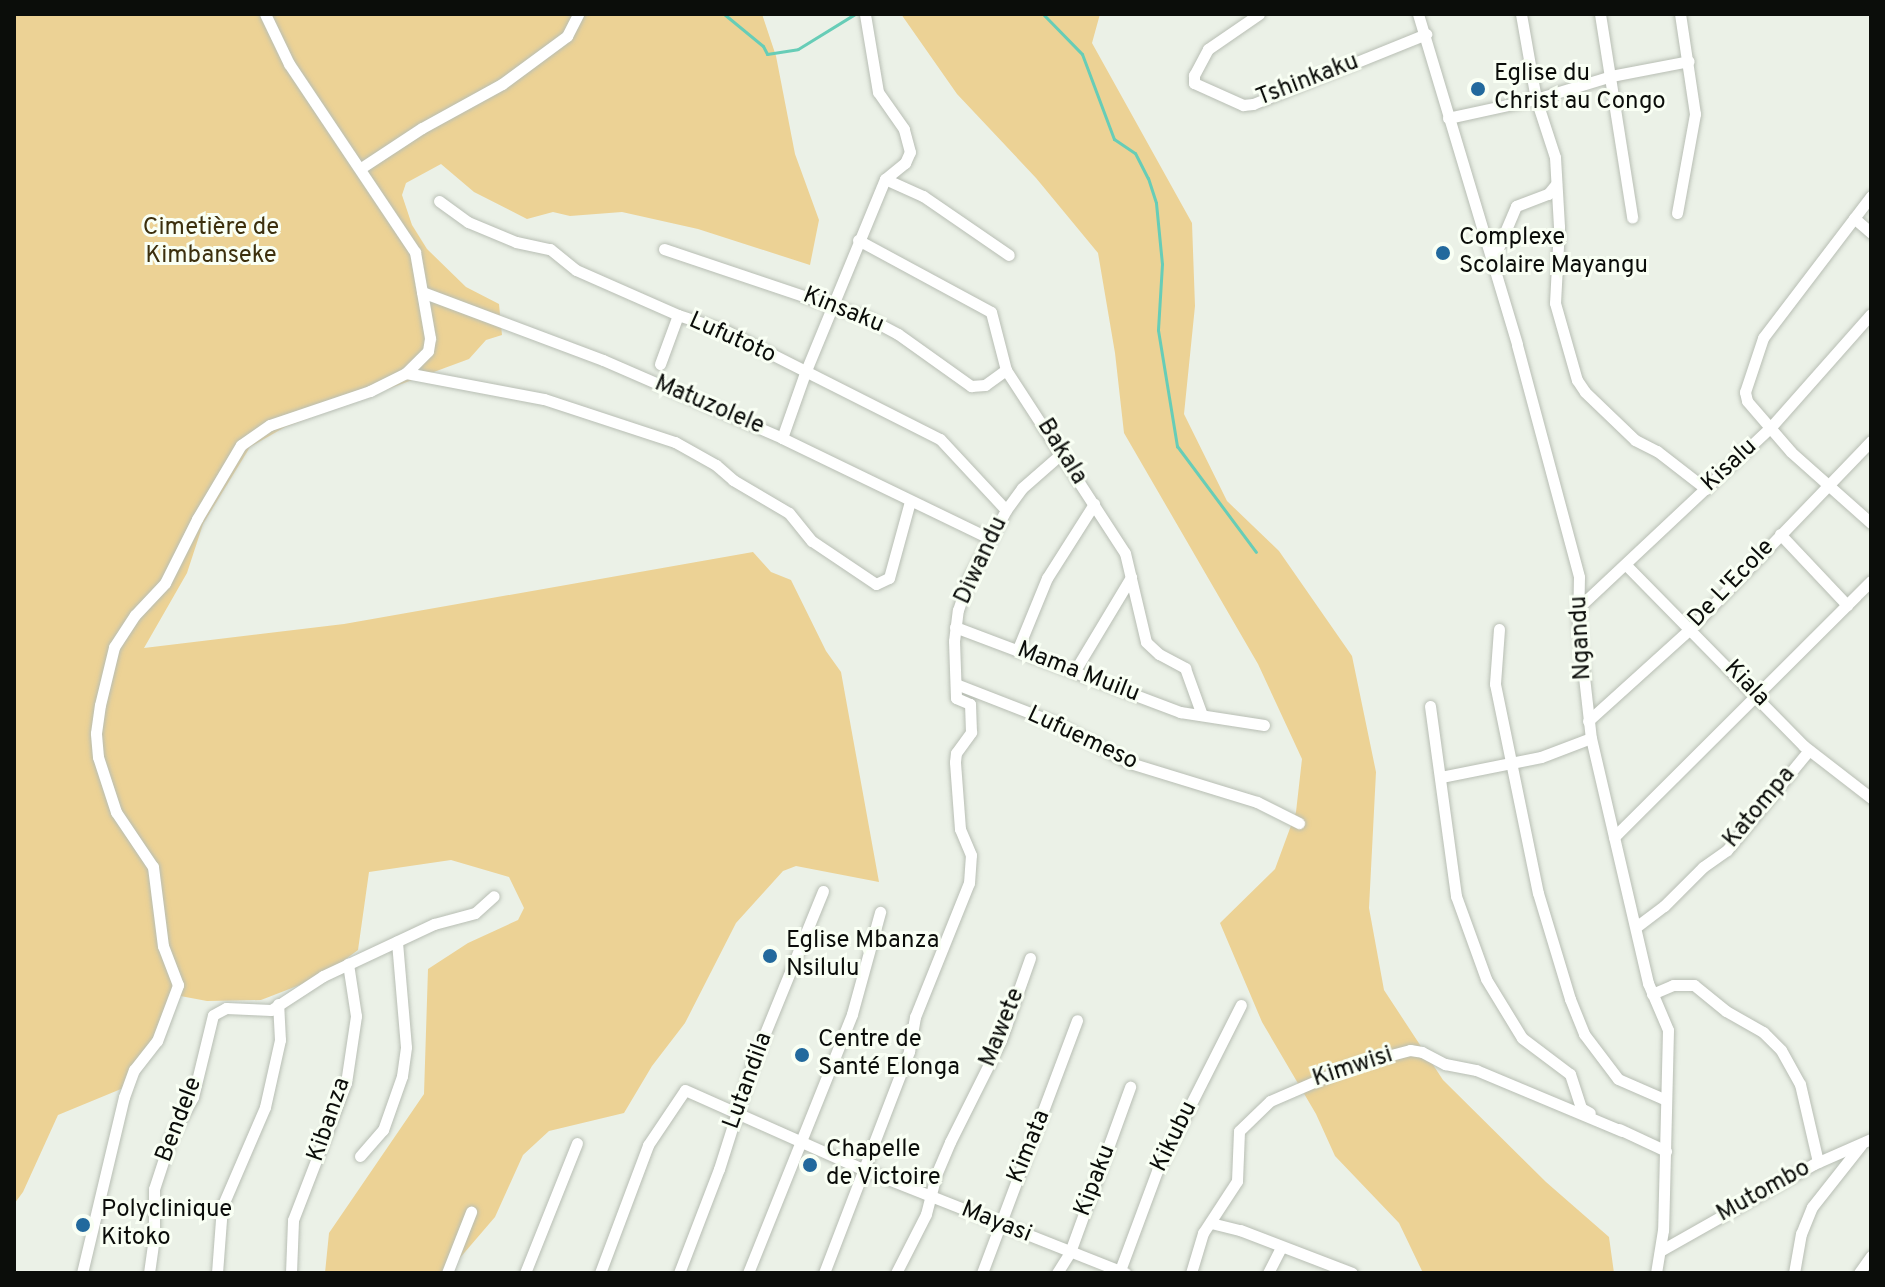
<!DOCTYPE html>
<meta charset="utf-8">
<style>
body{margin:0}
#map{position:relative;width:1885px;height:1287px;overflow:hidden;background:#ebf1e7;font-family:Overpass,sans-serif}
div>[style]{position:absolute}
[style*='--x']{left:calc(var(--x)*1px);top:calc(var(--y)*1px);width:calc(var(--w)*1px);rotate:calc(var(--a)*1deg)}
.green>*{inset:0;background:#ecd295}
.stream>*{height:3px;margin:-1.5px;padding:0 1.5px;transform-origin:1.5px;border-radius:1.5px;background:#67cdb7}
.roads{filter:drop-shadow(0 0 2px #b8beb4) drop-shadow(0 0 2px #b8beb4)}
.street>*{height:11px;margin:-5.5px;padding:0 5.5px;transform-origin:5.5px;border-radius:5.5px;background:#fff}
.dots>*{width:22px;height:22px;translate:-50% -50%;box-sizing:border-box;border:4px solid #f9fff4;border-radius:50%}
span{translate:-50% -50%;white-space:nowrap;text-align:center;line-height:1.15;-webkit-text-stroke:6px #f9fff4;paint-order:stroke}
.poi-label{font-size:24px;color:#0b0d0a}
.left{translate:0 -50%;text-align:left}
.street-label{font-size:24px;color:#0b0d0a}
.park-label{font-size:24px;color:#3c2f0d}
.frame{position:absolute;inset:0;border:16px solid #0b0d0a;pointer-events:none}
</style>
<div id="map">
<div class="green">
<div style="clip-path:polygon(14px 14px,762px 14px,776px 56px,795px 154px,819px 220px,810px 265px,698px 229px,622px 212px,570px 216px,553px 212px,527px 219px,474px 192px,441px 164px,406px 183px,402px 195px,412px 225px,427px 249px,466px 287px,499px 304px,502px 335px,486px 340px,469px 359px,285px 427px,250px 447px,203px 524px,187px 573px,144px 648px,344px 624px,753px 552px,771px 572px,791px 580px,826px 651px,841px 672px,879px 882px,796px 866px,783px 871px,736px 923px,685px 1023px,652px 1066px,624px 1113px,549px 1131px,523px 1155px,495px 1217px,447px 1273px,325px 1273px,329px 1233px,424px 1094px,428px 969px,468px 943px,518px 920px,524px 908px,509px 877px,451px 860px,369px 872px,358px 950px,323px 976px,261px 1000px,207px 1001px,175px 995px,166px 1024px,121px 1089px,58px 1115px,23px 1192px,14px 1204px)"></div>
<div style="clip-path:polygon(901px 14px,1100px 14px,1092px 43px,1192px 223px,1195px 306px,1184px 414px,1227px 501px,1279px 551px,1352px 656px,1376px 772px,1369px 908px,1384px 990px,1443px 1080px,1546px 1182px,1609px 1237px,1614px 1273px,1423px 1273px,1399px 1223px,1335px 1156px,1316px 1114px,1262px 1022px,1220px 923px,1275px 869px,1296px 812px,1302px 759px,1258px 664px,1124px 433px,1115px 353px,1098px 253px,1036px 178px,957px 94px)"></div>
</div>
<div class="stream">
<div style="--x:724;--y:14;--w:50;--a:39.4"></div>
<div style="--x:763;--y:46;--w:9;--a:63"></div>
<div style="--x:767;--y:54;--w:31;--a:-9"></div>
<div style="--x:798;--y:49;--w:67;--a:-31.6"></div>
<div style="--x:1043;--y:14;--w:56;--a:45.7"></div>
<div style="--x:1082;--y:54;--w:91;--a:69.4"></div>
<div style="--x:1114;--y:139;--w:25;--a:34"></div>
<div style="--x:1135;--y:153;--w:28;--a:63"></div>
<div style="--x:1148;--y:178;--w:26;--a:72"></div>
<div style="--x:1156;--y:203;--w:61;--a:84.4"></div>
<div style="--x:1162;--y:264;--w:66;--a:93.5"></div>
<div style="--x:1158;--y:330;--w:118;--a:80.7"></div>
<div style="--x:1177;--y:446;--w:132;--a:53.3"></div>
</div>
<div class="roads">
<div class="street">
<div style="--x:1259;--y:14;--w:62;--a:145.5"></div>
<div style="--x:1208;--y:49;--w:30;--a:118"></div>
<div style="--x:1194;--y:75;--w:8;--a:90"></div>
<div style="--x:1194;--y:83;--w:54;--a:24.2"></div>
<div style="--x:1243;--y:105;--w:10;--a:-6"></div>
<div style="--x:1253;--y:104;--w:187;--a:-22"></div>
<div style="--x:1418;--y:14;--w:345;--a:73.3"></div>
<div style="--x:1517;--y:345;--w:240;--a:75"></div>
<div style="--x:1579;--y:577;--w:46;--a:91.2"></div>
<div style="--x:1578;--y:623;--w:116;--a:83.6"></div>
<div style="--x:1591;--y:738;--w:252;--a:76.9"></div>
<div style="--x:1648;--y:983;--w:51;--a:66.9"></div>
<div style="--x:1668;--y:1030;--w:200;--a:91.4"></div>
<div style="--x:1663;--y:1230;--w:44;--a:99.2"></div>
<div style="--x:1521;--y:14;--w:86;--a:80"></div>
<div style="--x:1536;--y:99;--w:61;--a:71.9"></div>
<div style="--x:1555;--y:157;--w:70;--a:86.7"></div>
<div style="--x:1559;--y:227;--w:76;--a:93"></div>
<div style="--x:1555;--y:303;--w:80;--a:74.1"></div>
<div style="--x:1577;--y:380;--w:14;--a:56"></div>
<div style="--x:1585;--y:392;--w:69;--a:43.8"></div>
<div style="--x:1635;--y:440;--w:25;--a:27"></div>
<div style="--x:1657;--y:451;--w:62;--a:37.8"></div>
<div style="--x:1600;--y:14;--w:206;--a:81"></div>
<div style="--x:1448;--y:118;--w:90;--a:-12.2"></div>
<div style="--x:1536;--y:99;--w:78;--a:-17"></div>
<div style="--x:1611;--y:76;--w:79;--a:-10.9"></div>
<div style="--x:361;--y:168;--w:73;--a:-33.3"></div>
<div style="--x:422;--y:128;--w:91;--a:-28.8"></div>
<div style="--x:502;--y:84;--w:81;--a:-36.4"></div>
<div style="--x:567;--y:36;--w:25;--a:-63"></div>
<div style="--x:885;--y:179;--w:42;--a:24.1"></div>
<div style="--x:923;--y:196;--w:104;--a:34.5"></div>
<div style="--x:1871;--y:196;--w:178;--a:127.3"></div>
<div style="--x:1763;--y:338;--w:57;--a:108.4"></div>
<div style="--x:1745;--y:392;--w:9;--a:77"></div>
<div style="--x:1747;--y:401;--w:67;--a:49.2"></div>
<div style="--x:1791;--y:452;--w:107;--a:41.6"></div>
<div style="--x:439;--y:201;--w:36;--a:36"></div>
<div style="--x:468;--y:222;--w:52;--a:22.6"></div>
<div style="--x:516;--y:242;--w:35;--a:12"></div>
<div style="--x:550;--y:249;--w:33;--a:39"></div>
<div style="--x:576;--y:270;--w:111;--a:23.8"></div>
<div style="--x:678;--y:315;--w:48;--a:18.1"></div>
<div style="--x:724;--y:330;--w:242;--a:26.8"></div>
<div style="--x:940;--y:439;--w:97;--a:47.1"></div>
<div style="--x:1677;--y:213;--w:101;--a:-79.7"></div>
<div style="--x:1695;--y:114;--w:101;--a:-98.5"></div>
<div style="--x:1854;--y:218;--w:23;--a:41"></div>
<div style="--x:858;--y:240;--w:151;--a:28.4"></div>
<div style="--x:991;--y:312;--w:60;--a:75.5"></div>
<div style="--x:1006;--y:370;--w:218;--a:57"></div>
<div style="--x:1125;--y:553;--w:91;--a:76.7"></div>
<div style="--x:1146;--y:642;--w:18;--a:43"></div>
<div style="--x:1159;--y:654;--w:30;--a:28"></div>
<div style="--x:1185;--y:668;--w:50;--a:70.1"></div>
<div style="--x:664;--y:249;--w:213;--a:18.6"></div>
<div style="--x:866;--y:317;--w:36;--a:28"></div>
<div style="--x:898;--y:334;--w:90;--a:35.5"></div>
<div style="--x:971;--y:386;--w:14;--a:-4"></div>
<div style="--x:985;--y:385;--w:26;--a:-36"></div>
<div style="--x:1491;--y:265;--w:64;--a:-67"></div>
<div style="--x:1516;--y:206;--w:34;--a:-21"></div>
<div style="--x:1548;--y:194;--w:13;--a:-51"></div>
<div style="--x:422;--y:292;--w:193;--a:20.6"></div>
<div style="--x:603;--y:360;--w:195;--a:23.5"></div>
<div style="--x:782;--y:438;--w:230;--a:25.8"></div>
<div style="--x:660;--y:364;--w:52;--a:-69.8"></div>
<div style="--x:406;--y:373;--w:140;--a:10.7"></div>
<div style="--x:544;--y:399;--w:138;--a:18.2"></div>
<div style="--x:675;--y:442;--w:47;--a:29.3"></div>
<div style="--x:716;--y:465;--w:23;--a:41"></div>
<div style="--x:733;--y:480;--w:65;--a:30.5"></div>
<div style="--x:789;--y:513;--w:36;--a:51"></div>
<div style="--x:812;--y:541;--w:77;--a:33.9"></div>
<div style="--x:876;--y:584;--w:14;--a:-25"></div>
<div style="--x:889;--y:578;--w:80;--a:-74.7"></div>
<div style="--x:782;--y:438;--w:69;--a:-70.5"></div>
<div style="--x:805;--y:373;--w:210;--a:-67.6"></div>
<div style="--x:885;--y:179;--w:26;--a:-39"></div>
<div style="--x:905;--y:163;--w:12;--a:-66"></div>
<div style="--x:910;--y:152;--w:24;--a:-105"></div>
<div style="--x:904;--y:129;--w:45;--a:-125.1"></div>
<div style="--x:878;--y:92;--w:79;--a:-99.5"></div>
<div style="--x:1780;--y:534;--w:98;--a:46.7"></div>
<div style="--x:1626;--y:565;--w:254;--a:45.5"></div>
<div style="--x:1804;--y:746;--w:85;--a:37.8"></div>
<div style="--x:1578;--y:608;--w:263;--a:-43.2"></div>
<div style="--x:1770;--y:428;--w:152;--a:-48.5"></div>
<div style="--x:955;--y:627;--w:241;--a:20.7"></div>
<div style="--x:1180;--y:712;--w:85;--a:8.8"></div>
<div style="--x:1499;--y:629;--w:55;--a:94.2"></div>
<div style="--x:1495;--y:684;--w:213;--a:78.4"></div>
<div style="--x:1538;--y:893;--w:111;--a:73.2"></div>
<div style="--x:1570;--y:999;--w:38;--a:68"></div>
<div style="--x:1584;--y:1034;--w:56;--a:52.9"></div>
<div style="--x:1618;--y:1079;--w:50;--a:23.5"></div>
<div style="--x:1017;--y:651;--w:79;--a:-67.7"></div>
<div style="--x:1047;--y:578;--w:88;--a:-57.6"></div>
<div style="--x:1074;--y:672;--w:111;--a:-59"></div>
<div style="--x:956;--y:684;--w:107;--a:21.3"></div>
<div style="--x:1056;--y:723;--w:84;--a:28.4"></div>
<div style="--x:1130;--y:763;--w:133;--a:17.1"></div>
<div style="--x:1257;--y:802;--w:47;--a:26.6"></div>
<div style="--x:1430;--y:706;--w:192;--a:82.2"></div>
<div style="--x:1456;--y:896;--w:88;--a:70.1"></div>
<div style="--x:1486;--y:979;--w:69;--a:58.6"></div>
<div style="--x:1522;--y:1038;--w:60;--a:36.9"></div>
<div style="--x:1570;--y:1074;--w:36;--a:72"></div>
<div style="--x:1581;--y:1108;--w:10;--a:29"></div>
<div style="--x:1588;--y:721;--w:139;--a:-42.1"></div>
<div style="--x:1691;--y:628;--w:260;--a:-46.1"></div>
<div style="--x:1441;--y:777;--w:102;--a:-11.3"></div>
<div style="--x:1541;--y:757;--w:53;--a:-20.8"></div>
<div style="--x:1614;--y:837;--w:363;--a:-44.9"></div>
<div style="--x:1636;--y:927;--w:35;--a:-37"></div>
<div style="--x:1664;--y:906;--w:55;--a:-45"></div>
<div style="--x:1703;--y:867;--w:29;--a:-35"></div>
<div style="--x:1727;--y:850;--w:129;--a:-50.6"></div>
<div style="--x:1652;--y:994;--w:23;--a:-23"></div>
<div style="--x:1673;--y:985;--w:21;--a:0"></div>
<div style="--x:1694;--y:985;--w:41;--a:39.1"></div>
<div style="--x:1726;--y:1011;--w:43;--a:29.6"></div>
<div style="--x:1763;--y:1032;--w:25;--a:45"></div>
<div style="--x:1781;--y:1050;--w:39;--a:61"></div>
<div style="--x:1800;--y:1084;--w:80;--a:77"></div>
<div style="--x:1619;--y:1129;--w:52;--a:25.1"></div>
<div style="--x:360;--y:1156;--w:35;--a:-49"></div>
<div style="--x:383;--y:1130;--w:57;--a:-70.6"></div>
<div style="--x:402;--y:1076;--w:29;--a:-82"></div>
<div style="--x:406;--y:1047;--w:106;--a:-94.9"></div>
<div style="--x:1211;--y:1223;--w:30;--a:14"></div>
<div style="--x:1240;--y:1230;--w:120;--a:21"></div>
<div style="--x:1660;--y:1251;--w:177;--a:-29.5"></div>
<div style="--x:1814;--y:1164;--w:62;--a:-23.7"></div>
<div style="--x:82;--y:1273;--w:181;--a:-76.6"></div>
<div style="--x:124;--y:1097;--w:29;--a:-70"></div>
<div style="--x:134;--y:1070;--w:37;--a:-52"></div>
<div style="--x:157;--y:1041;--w:60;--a:-69.4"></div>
<div style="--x:178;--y:985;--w:42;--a:-111"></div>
<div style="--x:163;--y:946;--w:80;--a:-97.2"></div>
<div style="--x:153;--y:867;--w:66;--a:-123.9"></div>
<div style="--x:116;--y:812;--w:58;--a:-108.1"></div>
<div style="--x:98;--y:757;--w:24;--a:-95"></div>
<div style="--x:96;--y:733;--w:28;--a:-82"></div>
<div style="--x:100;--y:705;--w:60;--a:-76.4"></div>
<div style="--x:114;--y:647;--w:38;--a:-57"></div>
<div style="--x:135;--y:615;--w:44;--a:-46.8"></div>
<div style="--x:165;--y:583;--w:72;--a:-63.4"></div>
<div style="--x:197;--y:519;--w:86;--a:-59.3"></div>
<div style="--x:241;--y:445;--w:35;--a:-35"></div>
<div style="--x:270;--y:425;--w:106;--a:-18.8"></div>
<div style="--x:370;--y:391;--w:40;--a:-26.6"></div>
<div style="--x:406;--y:373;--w:31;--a:-45"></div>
<div style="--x:428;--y:351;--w:13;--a:-81"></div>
<div style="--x:430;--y:338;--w:87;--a:-99.9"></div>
<div style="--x:415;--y:252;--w:226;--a:-123.8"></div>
<div style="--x:289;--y:64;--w:55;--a:-115.6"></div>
<div style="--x:149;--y:1273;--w:35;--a:-82"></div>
<div style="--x:154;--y:1238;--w:49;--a:-90"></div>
<div style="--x:154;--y:1189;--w:55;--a:-71.9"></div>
<div style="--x:171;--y:1137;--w:46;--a:-61.2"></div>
<div style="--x:193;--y:1097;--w:84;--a:-76.3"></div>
<div style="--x:213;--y:1015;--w:15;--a:-28"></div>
<div style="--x:226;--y:1008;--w:45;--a:2.5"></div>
<div style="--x:271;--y:1010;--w:62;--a:-33.2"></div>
<div style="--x:323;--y:976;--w:123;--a:-25.1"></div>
<div style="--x:434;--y:924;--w:42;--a:-15"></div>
<div style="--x:475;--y:913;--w:25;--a:-42"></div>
<div style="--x:217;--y:1273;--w:66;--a:-85.7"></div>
<div style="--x:222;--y:1207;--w:109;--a:-66.7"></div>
<div style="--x:265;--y:1107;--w:69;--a:-77.4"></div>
<div style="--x:280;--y:1040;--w:36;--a:-93"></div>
<div style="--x:291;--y:1273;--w:53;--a:-87.8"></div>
<div style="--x:293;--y:1220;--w:147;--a:-68.9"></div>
<div style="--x:346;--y:1083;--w:68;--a:-81.5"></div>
<div style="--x:356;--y:1016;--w:53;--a:-98.7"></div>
<div style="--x:447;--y:1273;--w:66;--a:-68.5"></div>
<div style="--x:525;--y:1273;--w:140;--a:-68.2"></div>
<div style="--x:600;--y:1273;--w:137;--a:-69.4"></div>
<div style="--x:648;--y:1145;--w:66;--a:-56.1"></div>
<div style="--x:685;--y:1090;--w:197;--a:24"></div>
<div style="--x:865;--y:1170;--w:280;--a:21.6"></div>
<div style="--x:679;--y:1273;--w:111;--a:-69"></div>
<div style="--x:719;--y:1169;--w:109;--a:-72.4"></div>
<div style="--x:752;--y:1065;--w:188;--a:-67.8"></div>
<div style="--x:748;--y:1273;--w:279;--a:-68.1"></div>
<div style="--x:852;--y:1014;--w:106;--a:-74.6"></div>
<div style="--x:824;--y:1273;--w:238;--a:-69"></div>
<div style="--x:909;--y:1051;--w:35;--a:-80"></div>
<div style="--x:915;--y:1017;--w:144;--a:-68.1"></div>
<div style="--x:969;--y:883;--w:28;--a:-86"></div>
<div style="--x:971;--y:855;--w:28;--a:-113"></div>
<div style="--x:960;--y:829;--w:67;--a:-94.3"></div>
<div style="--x:955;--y:762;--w:9;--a:-84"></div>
<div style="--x:956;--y:753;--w:26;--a:-54"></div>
<div style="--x:971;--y:732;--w:28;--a:-92"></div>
<div style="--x:970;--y:704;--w:15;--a:-157"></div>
<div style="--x:956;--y:698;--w:57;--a:-92"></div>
<div style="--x:954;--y:641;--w:31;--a:-83"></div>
<div style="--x:958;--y:610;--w:34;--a:-71"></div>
<div style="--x:969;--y:578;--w:77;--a:-61.4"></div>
<div style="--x:1006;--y:510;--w:27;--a:-54"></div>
<div style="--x:1022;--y:488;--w:53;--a:-41.2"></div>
<div style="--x:896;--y:1273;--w:66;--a:-63"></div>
<div style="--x:926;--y:1214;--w:40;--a:-75.6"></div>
<div style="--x:936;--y:1175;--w:36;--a:-67"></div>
<div style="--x:950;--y:1142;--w:114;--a:-63.4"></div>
<div style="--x:1001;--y:1040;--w:87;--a:-70.5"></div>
<div style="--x:982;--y:1273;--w:270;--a:-69.4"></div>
<div style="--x:1057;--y:1273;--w:25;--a:-58"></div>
<div style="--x:1070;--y:1252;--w:176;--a:-70"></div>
<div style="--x:1119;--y:1273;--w:109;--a:-69.6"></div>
<div style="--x:1157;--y:1171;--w:186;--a:-63.2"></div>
<div style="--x:1191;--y:1273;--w:42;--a:-73.3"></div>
<div style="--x:1203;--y:1233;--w:62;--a:-56.8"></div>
<div style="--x:1237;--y:1181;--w:50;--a:-87.7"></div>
<div style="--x:1239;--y:1131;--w:43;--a:-44.1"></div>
<div style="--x:1270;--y:1101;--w:90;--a:-23.4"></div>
<div style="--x:1353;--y:1065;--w:59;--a:-14.7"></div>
<div style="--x:1410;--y:1050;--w:12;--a:9"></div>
<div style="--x:1422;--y:1052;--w:26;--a:28"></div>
<div style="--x:1445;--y:1064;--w:32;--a:11"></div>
<div style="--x:1476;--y:1070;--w:158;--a:22.7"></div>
<div style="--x:1268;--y:1273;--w:28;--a:-63"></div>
<div style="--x:1794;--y:1273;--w:40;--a:-80"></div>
<div style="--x:1801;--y:1234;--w:29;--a:-68"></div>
<div style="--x:1812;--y:1207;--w:79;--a:-51.7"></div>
<div style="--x:1859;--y:1273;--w:21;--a:-55"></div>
</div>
</div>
<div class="dots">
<div style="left:1478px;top:89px;background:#22699d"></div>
<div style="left:1443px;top:253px;background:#22699d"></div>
<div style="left:770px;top:956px;background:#22699d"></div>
<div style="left:802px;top:1055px;background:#22699d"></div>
<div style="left:810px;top:1165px;background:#22699d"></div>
<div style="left:83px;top:1225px;background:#22699d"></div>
</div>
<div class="poi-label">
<span class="left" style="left:1494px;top:89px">Eglise du<br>Christ au Congo</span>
<span class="left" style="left:1459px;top:253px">Complexe<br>Scolaire Mayangu</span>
<span class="left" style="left:786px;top:956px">Eglise Mbanza<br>Nsilulu</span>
<span class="left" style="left:818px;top:1055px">Centre de<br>Santé Elonga</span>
<span class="left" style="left:826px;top:1165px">Chapelle<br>de Victoire</span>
<span class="left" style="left:101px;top:1225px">Polyclinique<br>Kitoko</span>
</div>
<div class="street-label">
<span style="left:1308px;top:81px;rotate:-21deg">Tshinkaku</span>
<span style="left:843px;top:311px;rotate:22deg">Kinsaku</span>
<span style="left:732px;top:339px;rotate:24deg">Lufutoto</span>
<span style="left:709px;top:406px;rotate:23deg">Matuzolele</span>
<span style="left:1061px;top:452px;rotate:58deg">Bakala</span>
<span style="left:1730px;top:466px;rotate:-43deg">Kisalu</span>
<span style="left:982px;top:561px;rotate:-65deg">Diwandu</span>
<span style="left:1732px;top:584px;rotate:-46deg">De L'Ecole</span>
<span style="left:1582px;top:638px;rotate:-93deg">Ngandu</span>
<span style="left:1078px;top:673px;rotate:21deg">Mama Muilu</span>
<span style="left:1746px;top:684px;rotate:46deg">Kiala</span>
<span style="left:1082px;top:739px;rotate:25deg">Lufuemeso</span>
<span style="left:1760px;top:808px;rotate:-50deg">Katompa</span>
<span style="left:1003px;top:1028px;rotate:-68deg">Mawete</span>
<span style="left:1353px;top:1068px;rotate:-18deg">Kimwisi</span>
<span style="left:749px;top:1081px;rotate:-70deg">Lutandila</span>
<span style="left:180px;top:1120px;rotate:-69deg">Bendele</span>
<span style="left:330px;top:1120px;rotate:-71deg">Kibanza</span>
<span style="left:1175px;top:1137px;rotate:-64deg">Kikubu</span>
<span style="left:1030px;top:1147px;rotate:-68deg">Kimata</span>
<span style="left:1096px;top:1181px;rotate:-69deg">Kipaku</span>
<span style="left:1764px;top:1192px;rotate:-29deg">Mutombo</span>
<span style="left:996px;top:1223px;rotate:22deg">Mayasi</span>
</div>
<div class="park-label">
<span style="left:211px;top:243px">Cimetière de<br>Kimbanseke</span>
</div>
<div class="frame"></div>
</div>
